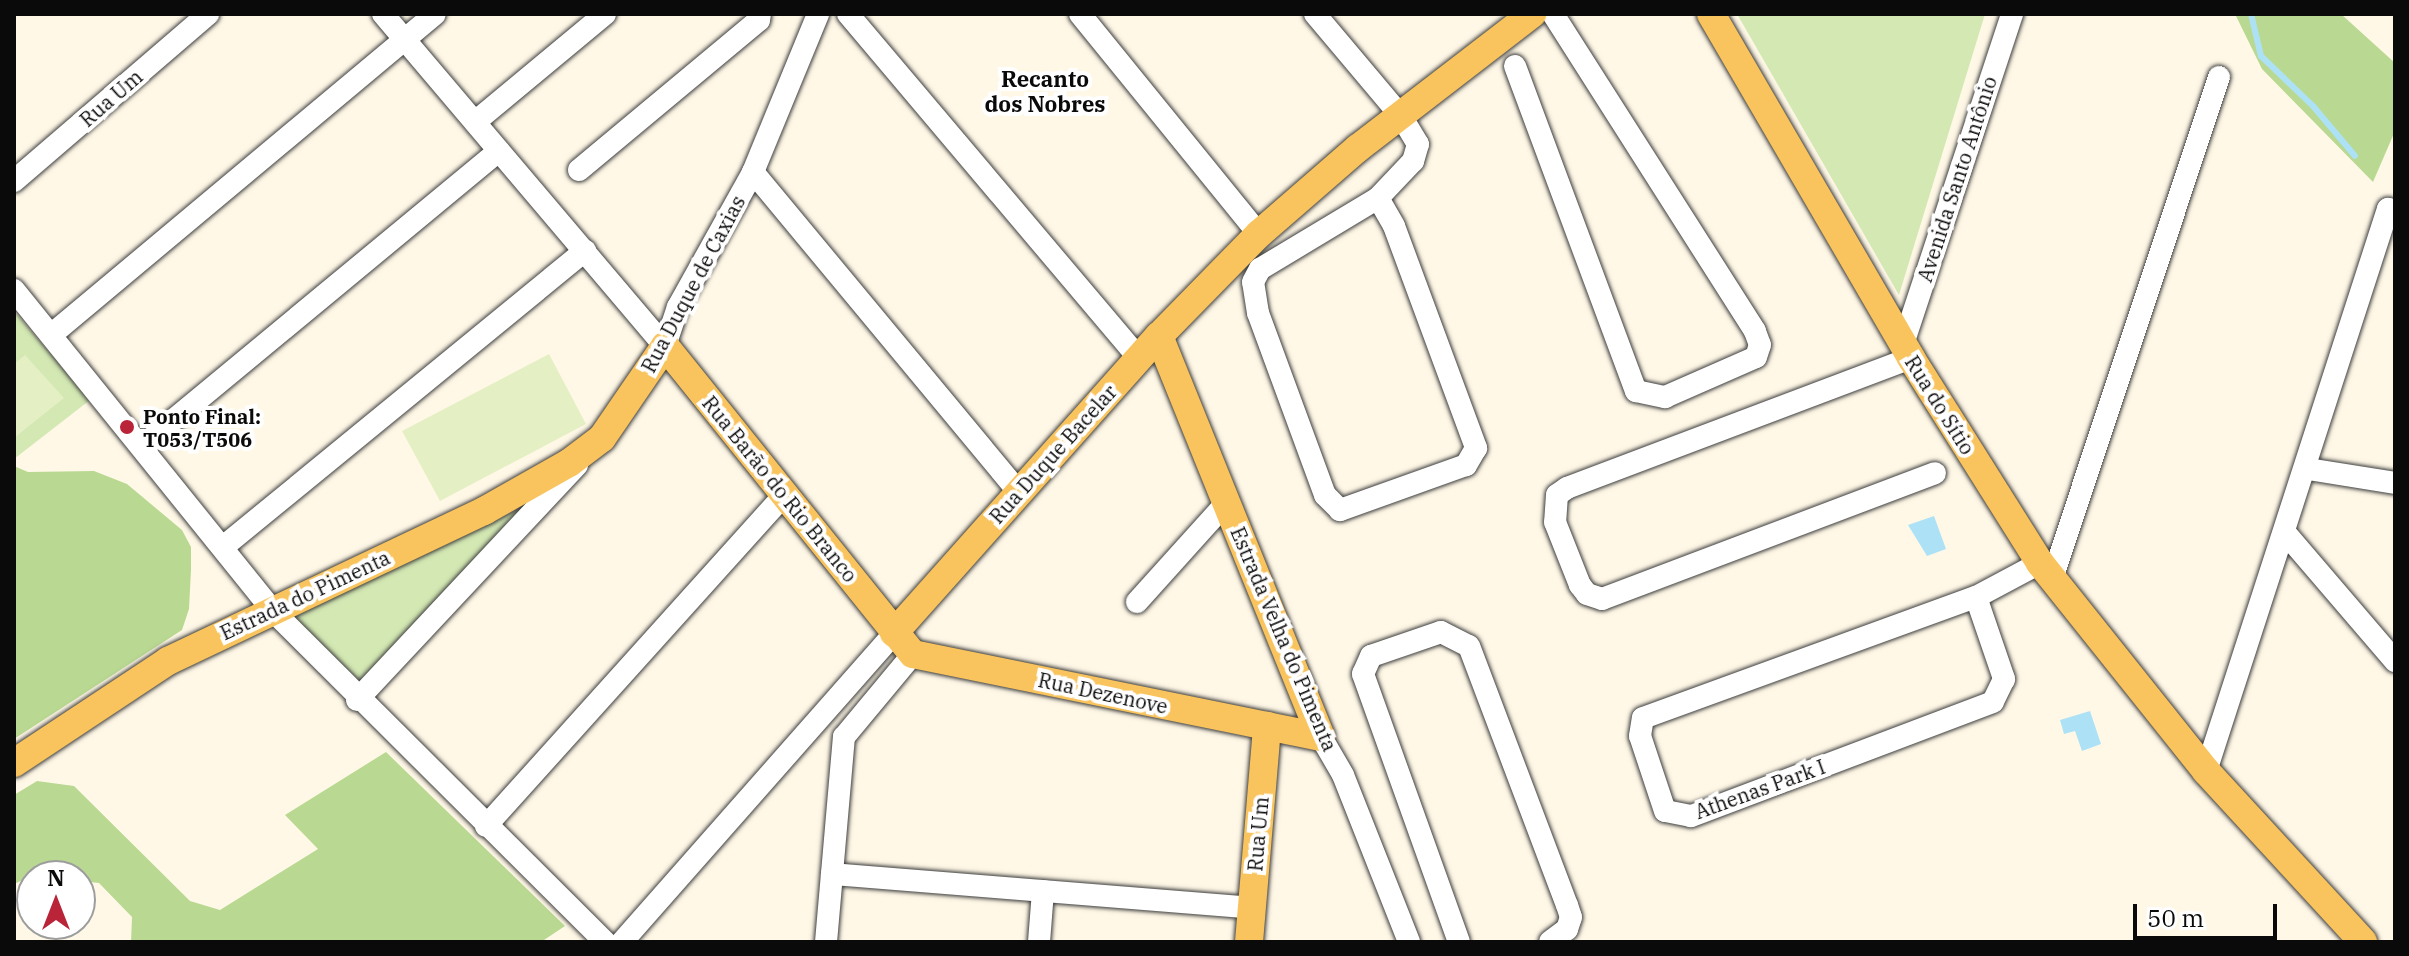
<!DOCTYPE html>
<meta charset="utf-8">
<style>
body{margin:0}
#map{position:relative;width:2409px;height:956px;overflow:hidden;background:#fff8e7;font-family:"IBM Plex Serif",serif}
div>[style]{position:absolute}
[style*='--x']{left:calc(var(--x)*1px);top:calc(var(--y)*1px);width:calc(var(--w)*1px);rotate:calc(var(--a)*1deg)}
.green>*{inset:0;background:#d3e8b3}
.forest>*{inset:0;background:#b9d992}
.pitch>*{inset:0;background:#e5efc4}
.water>*{inset:0;background:#ade2f6}
.stream>*{height:6px;margin:-3px;padding:0 3px;transform-origin:3px;border-radius:3px;background:#ade2f6}
.roads{filter:drop-shadow(0 0 2px #3d3d3d) drop-shadow(0 0 2px #3d3d3d)}
.minor>*{height:22px;margin:-11px;padding:0 11px;transform-origin:11px;border-radius:11px;background:#fff}
.major>*{height:28px;margin:-14px;padding:0 14px;transform-origin:14px;border-radius:14px;background:#f9c45e}
.dots>*{width:22px;height:22px;translate:-50% -50%;box-sizing:border-box;border:4px solid #fff;border-radius:50%}
span{translate:-50% -50%;white-space:nowrap;text-align:center;line-height:1.15;-webkit-text-stroke:8px #fff;paint-order:stroke}
.street-label{font-size:20px;color:#0a0a0a}
.poi-label{font-size:20px;color:#0a0a0a;font-weight:700}
.left{translate:0 -50%;text-align:left}
.neighbourhood-label{font-size:22px;color:#0a0a0a;font-weight:700}
.frame{position:absolute;inset:0;border:16px solid #0a0a0a;pointer-events:none}
.north{position:absolute;left:16px;top:860px;width:80px;height:80px;box-sizing:border-box;background:#fff;border:2px solid #9d9d9d;border-radius:50%;rotate:0deg;font-size:22px;font-weight:700;line-height:32px;text-align:center;color:#0a0a0a}
.north::after{content:'';display:block;margin:auto;width:28px;height:36px;background:#b92439;clip-path:polygon(50% 0,100% 100%,50% 72%,0 100%)}
.scale{position:absolute;left:2133px;top:904px;width:144px;height:36px;box-sizing:border-box;border:4px solid #0a0a0a;border-top:0;padding-left:10px;font-size:24px;line-height:28px;white-space:nowrap;color:#0a0a0a;-webkit-text-stroke:6px #fff;paint-order:stroke}
</style>
<div id="map">
<div class="green">
<div style="clip-path:polygon(1737px 14px,1985px 14px,1899px 295px)"></div>
<div style="clip-path:polygon(14px 311px,90px 400px,14px 459px)"></div>
<div style="clip-path:polygon(524px 507px,361px 682px,288px 613px)"></div>
</div>
<div class="forest">
<div style="clip-path:polygon(2235px 14px,2341px 14px,2395px 63px,2395px 131px,2373px 182px,2262px 69px)"></div>
<div style="clip-path:polygon(14px 466px,28px 472px,94px 471px,127px 484px,182px 530px,191px 547px,191px 570px,189px 609px,182px 630px,14px 739px)"></div>
<div style="clip-path:polygon(386px 752px,565px 926px,541px 942px,131px 942px,132px 917px,99px 883px,80px 881px,80px 876px,32px 876px,14px 884px,14px 795px,37px 781px,74px 786px,190px 901px,220px 910px,318px 849px,285px 815px)"></div>
</div>
<div class="pitch">
<div style="clip-path:polygon(549px 354px,586px 424px,440px 501px,402px 431px)"></div>
<div style="clip-path:polygon(25px 355px,64px 398px,14px 438px,14px 364px)"></div>
</div>
<div class="water">
<div style="clip-path:polygon(1934px 516px,1946px 549px,1927px 556px,1908px 525px)"></div>
<div style="clip-path:polygon(2090px 711px,2101px 744px,2082px 751px,2075px 731px,2064px 734px,2060px 720px)"></div>
</div>
<div class="stream">
<div style="--x:2251;--y:14;--w:43;--a:76.6"></div>
<div style="--x:2261;--y:56;--w:72;--a:43.9"></div>
<div style="--x:2313;--y:106;--w:65;--a:50"></div>
</div>
<div class="roads">
<div class="minor">
<div style="--x:383;--y:14;--w:436;--a:49.7"></div>
<div style="--x:848;--y:14;--w:451;--a:49.8"></div>
<div style="--x:1080;--y:14;--w:284;--a:50.9"></div>
<div style="--x:1315;--y:14;--w:133;--a:49.9"></div>
<div style="--x:1401;--y:116;--w:33;--a:59"></div>
<div style="--x:1418;--y:144;--w:18;--a:106"></div>
<div style="--x:1413;--y:161;--w:51;--a:133.4"></div>
<div style="--x:1515;--y:66;--w:347;--a:69.6"></div>
<div style="--x:1636;--y:391;--w:30;--a:12"></div>
<div style="--x:1665;--y:397;--w:99;--a:-23.7"></div>
<div style="--x:1756;--y:357;--w:13;--a:-72"></div>
<div style="--x:1760;--y:345;--w:15;--a:-110"></div>
<div style="--x:1755;--y:331;--w:376;--a:-122.5"></div>
<div style="--x:475;--y:122;--w:169;--a:-39.7"></div>
<div style="--x:579;--y:170;--w:234;--a:-39.8"></div>
<div style="--x:759;--y:20;--w:6;--a:-81"></div>
<div style="--x:753;--y:172;--w:416;--a:50.3"></div>
<div style="--x:14;--y:181;--w:256;--a:-40.7"></div>
<div style="--x:1378;--y:198;--w:32;--a:60"></div>
<div style="--x:1394;--y:226;--w:237;--a:69.7"></div>
<div style="--x:1476;--y:448;--w:20;--a:120"></div>
<div style="--x:1466;--y:465;--w:134;--a:160.3"></div>
<div style="--x:1340;--y:510;--w:21;--a:-135"></div>
<div style="--x:1325;--y:495;--w:194;--a:-110.2"></div>
<div style="--x:1258;--y:313;--w:31;--a:-99"></div>
<div style="--x:1253;--y:282;--w:15;--a:-62"></div>
<div style="--x:1260;--y:269;--w:138;--a:-31"></div>
<div style="--x:14;--y:290;--w:410;--a:51.1"></div>
<div style="--x:271;--y:609;--w:472;--a:44.9"></div>
<div style="--x:51;--y:335;--w:500;--a:-39.89"></div>
<div style="--x:1903;--y:344;--w:348;--a:-71.7"></div>
<div style="--x:665;--y:346;--w:41;--a:-71.6"></div>
<div style="--x:678;--y:307;--w:154;--a:-60.9"></div>
<div style="--x:753;--y:172;--w:171;--a:-67.6"></div>
<div style="--x:1911;--y:358;--w:368;--a:159.3"></div>
<div style="--x:1567;--y:488;--w:12;--a:145"></div>
<div style="--x:1557;--y:495;--w:27;--a:94"></div>
<div style="--x:1555;--y:522;--w:68;--a:68.4"></div>
<div style="--x:1580;--y:585;--w:11;--a:52"></div>
<div style="--x:1587;--y:594;--w:16;--a:18"></div>
<div style="--x:1602;--y:599;--w:356;--a:-20.7"></div>
<div style="--x:142;--y:446;--w:463;--a:-39.6"></div>
<div style="--x:2308;--y:469;--w:88;--a:9.1"></div>
<div style="--x:2287;--y:535;--w:166;--a:49.4"></div>
<div style="--x:223;--y:547;--w:468;--a:-39.3"></div>
<div style="--x:2052;--y:579;--w:529;--a:-71.6"></div>
<div style="--x:1976;--y:597;--w:87;--a:71.1"></div>
<div style="--x:2004;--y:679;--w:25;--a:116"></div>
<div style="--x:1993;--y:702;--w:323;--a:159.3"></div>
<div style="--x:1691;--y:816;--w:26;--a:-169"></div>
<div style="--x:1665;--y:811;--w:79;--a:-108.4"></div>
<div style="--x:1640;--y:736;--w:18;--a:-81"></div>
<div style="--x:1643;--y:718;--w:354;--a:-20"></div>
<div style="--x:1976;--y:597;--w:72;--a:-28"></div>
<div style="--x:1137;--y:602;--w:133;--a:-48"></div>
<div style="--x:357;--y:700;--w:322;--a:-46.9"></div>
<div style="--x:1321;--y:737;--w:44;--a:59.9"></div>
<div style="--x:1343;--y:775;--w:180;--a:68.4"></div>
<div style="--x:2206;--y:771;--w:591;--a:-72.06"></div>
<div style="--x:2388;--y:209;--w:9;--a:36"></div>
<div style="--x:486;--y:826;--w:447;--a:-48"></div>
<div style="--x:832;--y:874;--w:421;--a:4.6"></div>
<div style="--x:622;--y:942;--w:412;--a:-48.6"></div>
<div style="--x:826;--y:942;--w:206;--a:-85"></div>
<div style="--x:844;--y:737;--w:108;--a:-50.3"></div>
<div style="--x:1039;--y:942;--w:51;--a:-85.5"></div>
<div style="--x:1459;--y:942;--w:285;--a:-109.7"></div>
<div style="--x:1363;--y:674;--w:20;--a:-66"></div>
<div style="--x:1371;--y:656;--w:74;--a:-18.9"></div>
<div style="--x:1441;--y:632;--w:31;--a:27"></div>
<div style="--x:1469;--y:646;--w:277;--a:69.3"></div>
<div style="--x:1567;--y:905;--w:13;--a:72"></div>
<div style="--x:1571;--y:917;--w:13;--a:108"></div>
<div style="--x:1567;--y:929;--w:21;--a:143"></div>
</div>
<div class="major">
<div style="--x:1711;--y:14;--w:398;--a:59.8"></div>
<div style="--x:1911;--y:358;--w:242;--a:57.8"></div>
<div style="--x:2040;--y:563;--w:266;--a:51.4"></div>
<div style="--x:2206;--y:771;--w:232;--a:47.4"></div>
<div style="--x:1159;--y:336;--w:432;--a:68"></div>
<div style="--x:894;--y:633;--w:398;--a:-48.3"></div>
<div style="--x:1159;--y:336;--w:143;--a:-45.6"></div>
<div style="--x:1259;--y:234;--w:131;--a:-41"></div>
<div style="--x:1358;--y:148;--w:220;--a:-37.6"></div>
<div style="--x:14;--y:763;--w:185;--a:-33.5"></div>
<div style="--x:168;--y:661;--w:350;--a:-25.4"></div>
<div style="--x:484;--y:511;--w:98;--a:-29.5"></div>
<div style="--x:569;--y:463;--w:41;--a:-37.1"></div>
<div style="--x:602;--y:438;--w:112;--a:-55.6"></div>
<div style="--x:665;--y:346;--w:395;--a:51.2"></div>
<div style="--x:913;--y:654;--w:416;--a:11.5"></div>
<div style="--x:1249;--y:942;--w:217;--a:-85.2"></div>
</div>
</div>
<div class="dots">
<div style="left:127px;top:427px;background:#b92439"></div>
</div>
<div class="street-label">
<span style="left:111px;top:98px;rotate:-41deg">Rua Um</span>
<span style="left:1957px;top:179px;rotate:-72deg">Avenida Santo Antônio</span>
<span style="left:693px;top:284px;rotate:-62deg">Rua Duque de Caxias</span>
<span style="left:1940px;top:405px;rotate:58deg">Rua do Sítio</span>
<span style="left:1053px;top:454px;rotate:-48deg">Rua Duque Bacelar</span>
<span style="left:780px;top:489px;rotate:51deg">Rua Barão do Rio Branco</span>
<span style="left:305px;top:595px;rotate:-25deg">Estrada do Pimenta</span>
<span style="left:1284px;top:639px;rotate:67deg">Estrada Velha do Pimenta</span>
<span style="left:1103px;top:693px;rotate:12deg">Rua Dezenove</span>
<span style="left:1760px;top:789px;rotate:-20deg">Athenas Park I</span>
<span style="left:1258px;top:834px;rotate:-85deg">Rua Um</span>
</div>
<div class="poi-label">
<span class="left" style="left:143px;top:428px">Ponto Final:<br>T053/T506</span>
</div>
<div class="neighbourhood-label">
<span style="left:1045px;top:91px">Recanto<br>dos Nobres</span>
</div>
<div class="frame"></div>
<div class="north">N</div>
<div class="scale">50 m</div>
</div>
